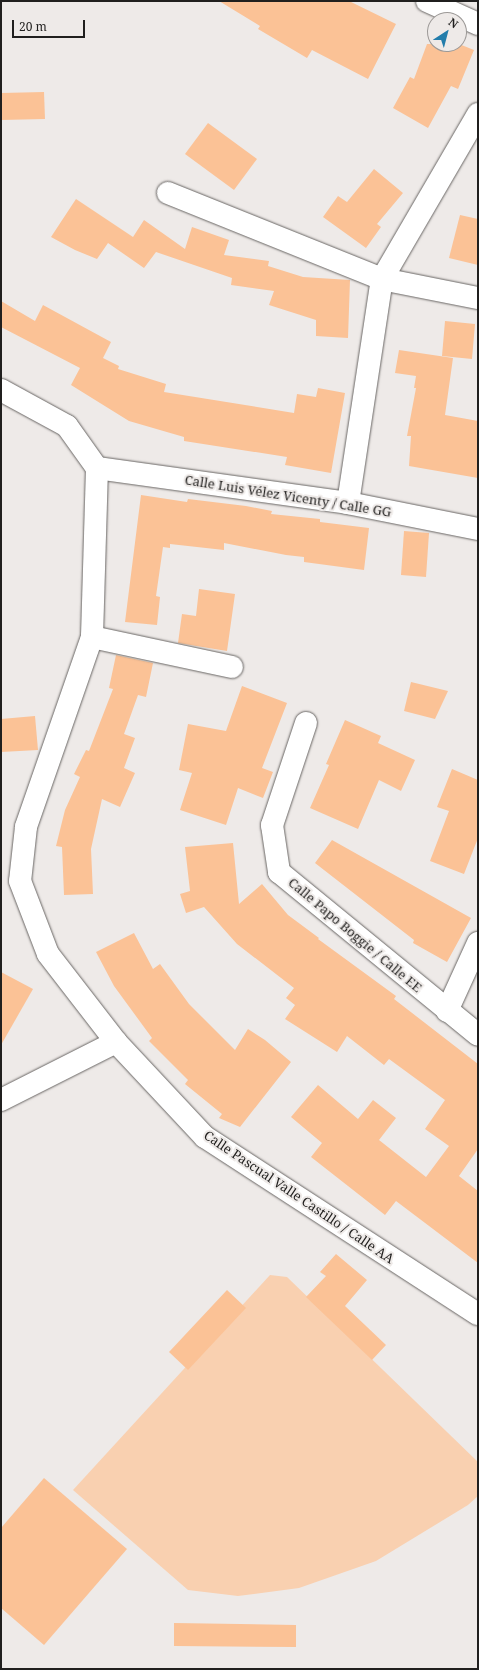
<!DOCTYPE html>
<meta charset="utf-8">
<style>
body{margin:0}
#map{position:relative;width:479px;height:1670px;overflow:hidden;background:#eeeae8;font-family:"Noto Serif",serif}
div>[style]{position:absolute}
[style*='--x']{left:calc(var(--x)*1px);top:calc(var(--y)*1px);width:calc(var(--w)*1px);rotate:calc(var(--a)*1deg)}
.green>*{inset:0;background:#f9d0b0}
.building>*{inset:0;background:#fbc296}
.roads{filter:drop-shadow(0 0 1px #696664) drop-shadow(0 0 1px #696664)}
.street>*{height:22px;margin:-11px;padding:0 11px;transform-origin:11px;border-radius:11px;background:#fff}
span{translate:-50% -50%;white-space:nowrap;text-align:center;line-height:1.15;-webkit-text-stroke:4px #eeeae8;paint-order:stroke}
.street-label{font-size:13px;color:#201f1e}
.frame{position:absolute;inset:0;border:2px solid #201f1e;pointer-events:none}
.north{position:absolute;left:427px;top:12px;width:40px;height:40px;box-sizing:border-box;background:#eeeae8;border:1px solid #9c9997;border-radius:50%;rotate:36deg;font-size:11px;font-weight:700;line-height:16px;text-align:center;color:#201f1e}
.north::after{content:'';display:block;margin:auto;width:14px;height:18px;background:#237dab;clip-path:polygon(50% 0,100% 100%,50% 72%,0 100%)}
.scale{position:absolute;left:12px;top:20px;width:73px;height:18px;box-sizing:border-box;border:2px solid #201f1e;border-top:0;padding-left:5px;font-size:12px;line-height:14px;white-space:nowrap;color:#201f1e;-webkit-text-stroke:3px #eeeae8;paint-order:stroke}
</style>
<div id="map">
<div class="green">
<div style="clip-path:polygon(270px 1275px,287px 1277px,478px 1462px,478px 1496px,468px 1505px,376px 1561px,299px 1588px,238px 1596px,188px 1590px,73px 1490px)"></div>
</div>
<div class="building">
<div style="clip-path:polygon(219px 1px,349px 1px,396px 24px,368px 79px,312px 50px,307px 58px,258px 29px,260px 26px)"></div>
<div style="clip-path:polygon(427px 44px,459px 44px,474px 50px,458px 89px,451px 86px,428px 128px,393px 108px,410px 77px,414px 79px)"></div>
<div style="clip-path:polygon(44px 92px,45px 119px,1px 120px,1px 93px)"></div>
<div style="clip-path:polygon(208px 123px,257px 159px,234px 190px,185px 154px)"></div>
<div style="clip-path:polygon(374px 169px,403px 193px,377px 224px,381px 227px,366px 248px,323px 217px,338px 196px,347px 202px)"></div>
<div style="clip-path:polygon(76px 199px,133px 237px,144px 220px,185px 249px,192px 227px,229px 240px,224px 255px,269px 261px,268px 266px,303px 277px,350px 280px,348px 338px,316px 336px,316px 320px,269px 305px,274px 291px,231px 285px,232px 278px,156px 252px,144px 268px,108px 243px,97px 259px,75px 250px,51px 237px)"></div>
<div style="clip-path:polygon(460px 215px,478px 219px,478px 265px,449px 258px)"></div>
<div style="clip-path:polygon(1px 301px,35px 321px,43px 305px,111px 342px,103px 358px,119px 366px,118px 369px,166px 384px,164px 392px,294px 413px,297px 394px,316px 397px,318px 388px,345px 393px,331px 473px,285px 465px,287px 457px,184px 441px,184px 437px,129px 421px,71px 385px,80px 368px,1px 327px)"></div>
<div style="clip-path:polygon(445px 321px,475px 324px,472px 359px,442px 356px)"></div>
<div style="clip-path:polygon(399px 350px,453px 358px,445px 415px,478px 421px,478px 478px,409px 466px,411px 436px,407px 436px,416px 388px,414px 388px,416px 376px,395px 373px)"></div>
<div style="clip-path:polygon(141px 495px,187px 502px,188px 499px,246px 506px,272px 511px,271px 514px,320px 519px,320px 522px,369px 528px,364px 570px,304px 562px,304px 557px,286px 555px,224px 543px,224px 550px,170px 544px,170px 548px,163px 547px,156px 596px,160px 597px,157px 625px,125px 622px)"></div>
<div style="clip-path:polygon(404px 531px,429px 533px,426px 577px,401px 575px)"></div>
<div style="clip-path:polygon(199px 589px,235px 594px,227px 651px,178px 643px,182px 614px,196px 616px)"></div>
<div style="clip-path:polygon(116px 655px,153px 663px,146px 697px,138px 695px,124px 734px,135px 738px,124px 768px,135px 773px,120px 807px,102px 799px,91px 849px,93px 894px,64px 895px,62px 847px,56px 846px,65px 810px,80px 777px,74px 774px,86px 750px,89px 751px,113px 689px,109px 688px)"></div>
<div style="clip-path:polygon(411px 682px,448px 691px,435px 719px,404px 711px)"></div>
<div style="clip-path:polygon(242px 686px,287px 703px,262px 768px,273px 772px,263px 798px,238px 788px,226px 825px,180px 810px,192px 773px,179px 770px,188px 724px,226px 731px)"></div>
<div style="clip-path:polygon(35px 716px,38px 750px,1px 752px,1px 719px)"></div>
<div style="clip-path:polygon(345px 720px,381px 736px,378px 743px,415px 760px,401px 791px,379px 780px,358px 829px,310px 808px,329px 765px,326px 764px)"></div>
<div style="clip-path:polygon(452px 769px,478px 780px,478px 838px,464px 874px,430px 861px,449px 811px,437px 807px)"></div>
<div style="clip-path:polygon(332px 840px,471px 918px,447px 962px,413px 943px,414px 940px,315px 863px)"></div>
<div style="clip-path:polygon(233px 843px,239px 904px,262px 884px,288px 915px,319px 938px,318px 939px,396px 996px,394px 999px,478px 1064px,478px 1149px,459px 1176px,478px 1191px,478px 1263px,396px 1201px,385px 1215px,311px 1157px,322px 1143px,291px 1117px,318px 1085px,358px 1119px,373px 1100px,396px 1118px,379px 1140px,426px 1177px,449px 1146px,425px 1129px,445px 1100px,389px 1059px,384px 1065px,347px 1036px,337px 1052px,285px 1019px,295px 1005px,286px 998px,294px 988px,237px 944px,204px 907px,186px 913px,180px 894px,190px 891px,185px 847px)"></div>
<div style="clip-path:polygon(134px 933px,153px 969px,160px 964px,189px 1004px,235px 1050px,248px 1029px,265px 1040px,291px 1062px,240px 1127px,219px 1118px,222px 1114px,185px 1084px,188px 1080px,149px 1041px,152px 1038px,114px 986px,96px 952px)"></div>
<div style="clip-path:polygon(1px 972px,33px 989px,1px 1045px)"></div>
<div style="clip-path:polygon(336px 1254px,367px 1280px,345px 1306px,386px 1345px,372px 1360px,306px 1297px,326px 1276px,320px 1272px)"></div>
<div style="clip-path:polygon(227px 1290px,246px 1308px,188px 1370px,169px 1352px)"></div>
<div style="clip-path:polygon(44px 1478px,127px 1549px,44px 1645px,1px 1608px,1px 1528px)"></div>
<div style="clip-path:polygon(174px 1623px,296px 1625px,296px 1647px,174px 1646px)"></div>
</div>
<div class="roads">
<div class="street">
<div style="--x:427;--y:1;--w:56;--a:24.3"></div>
<div style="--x:168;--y:193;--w:231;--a:21.9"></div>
<div style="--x:382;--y:279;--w:98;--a:11.2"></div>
<div style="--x:1;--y:390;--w:75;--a:28.6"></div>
<div style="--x:67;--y:426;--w:52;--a:54.5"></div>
<div style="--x:97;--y:468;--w:169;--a:91.7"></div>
<div style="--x:92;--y:637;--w:201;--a:109.2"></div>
<div style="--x:26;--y:827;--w:54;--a:96.3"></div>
<div style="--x:20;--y:881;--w:78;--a:69"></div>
<div style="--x:48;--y:954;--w:111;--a:52.3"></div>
<div style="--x:116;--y:1042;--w:130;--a:46.9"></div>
<div style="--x:205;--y:1137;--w:325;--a:33"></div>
<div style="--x:97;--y:468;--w:253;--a:7.9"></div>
<div style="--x:348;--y:503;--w:133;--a:11.3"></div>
<div style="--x:348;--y:503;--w:227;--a:-81.4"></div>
<div style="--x:382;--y:279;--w:191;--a:-59.8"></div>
<div style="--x:92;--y:637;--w:143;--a:12.1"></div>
<div style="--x:306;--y:723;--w:108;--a:108.4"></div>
<div style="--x:272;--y:825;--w:48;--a:81.5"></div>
<div style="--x:279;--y:872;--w:257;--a:39.3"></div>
<div style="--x:447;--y:1011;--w:75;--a:-65.5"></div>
<div style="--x:1;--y:1100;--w:129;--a:-26.8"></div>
</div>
</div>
<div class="street-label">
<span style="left:288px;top:496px;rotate:9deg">Calle Luis Vélez Vicenty / Calle GG</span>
<span style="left:355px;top:935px;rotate:40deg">Calle Papo Boggie / Calle EE</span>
<span style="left:299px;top:1197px;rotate:34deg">Calle Pascual Valle Castillo / Calle AA</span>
</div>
<div class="frame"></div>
<div class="north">N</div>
<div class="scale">20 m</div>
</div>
